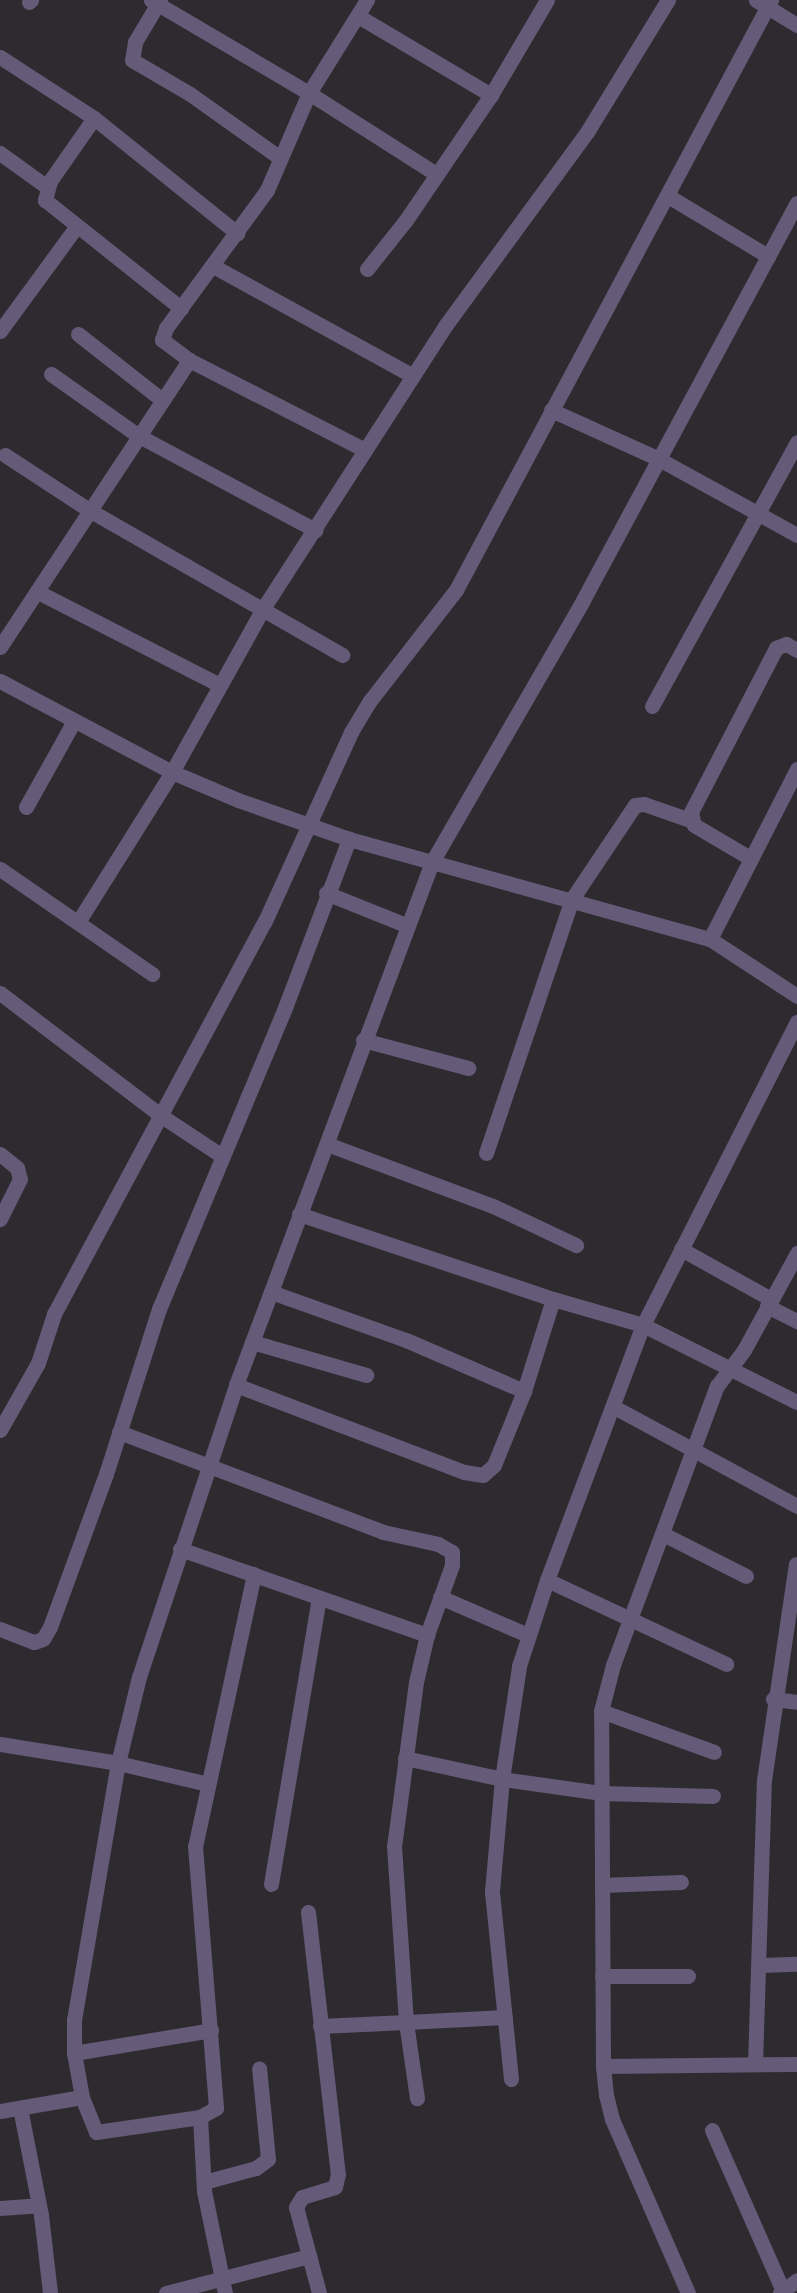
<!DOCTYPE html>
<style>
body{margin:0}
#map{position:relative;width:797px;height:2293px;overflow:hidden;background:#2d2b30;font-family:"Varela Round",sans-serif}
div>[style]{position:absolute}
[style*='--x']{left:calc(var(--x)*1px);top:calc(var(--y)*1px);width:calc(var(--w)*1px);rotate:calc(var(--a)*1deg)}
.minor>*{height:15px;margin:-7.5px;padding:0 7.5px;transform-origin:7.5px;border-radius:7.5px;background:#655a77}
span{translate:-50% -50%;white-space:nowrap;text-align:center;line-height:1.15;-webkit-text-stroke:5px #2d2b30;paint-order:stroke}
</style>
<div id="map">
<div class="minor">
<div style="--x:151;--y:0;--w:183;--a:30.5"></div>
<div style="--x:309;--y:93;--w:151;--a:32.5"></div>
<div style="--x:160;--y:0;--w:49;--a:120.8"></div>
<div style="--x:135;--y:42;--w:18;--a:99"></div>
<div style="--x:132;--y:60;--w:67;--a:30.4"></div>
<div style="--x:190;--y:94;--w:110;--a:35.4"></div>
<div style="--x:756;--y:0;--w:48;--a:31.4"></div>
<div style="--x:29;--y:2;--w:3;--a:-45"></div>
<div style="--x:358;--y:16;--w:155;--a:30.7"></div>
<div style="--x:0;--y:57;--w:112;--a:33"></div>
<div style="--x:94;--y:118;--w:184;--a:38.8"></div>
<div style="--x:94;--y:118;--w:77;--a:124.9"></div>
<div style="--x:50;--y:181;--w:20;--a:105"></div>
<div style="--x:45;--y:200;--w:174;--a:38.5"></div>
<div style="--x:0;--y:153;--w:58;--a:35.9"></div>
<div style="--x:668;--y:196;--w:117;--a:31"></div>
<div style="--x:213;--y:266;--w:228;--a:28.8"></div>
<div style="--x:367;--y:269;--w:63;--a:-51.5"></div>
<div style="--x:406;--y:220;--w:151;--a:-55.8"></div>
<div style="--x:491;--y:95;--w:110;--a:-59.5"></div>
<div style="--x:0;--y:331;--w:129;--a:-53.8"></div>
<div style="--x:78;--y:334;--w:105;--a:38.1"></div>
<div style="--x:51;--y:374;--w:108;--a:35.2"></div>
<div style="--x:139;--y:436;--w:200;--a:28.1"></div>
<div style="--x:551;--y:410;--w:116;--a:24.4"></div>
<div style="--x:657;--y:458;--w:160;--a:28.8"></div>
<div style="--x:365;--y:450;--w:198;--a:-152.9"></div>
<div style="--x:189;--y:360;--w:34;--a:-143"></div>
<div style="--x:162;--y:340;--w:13;--a:-72"></div>
<div style="--x:166;--y:328;--w:171;--a:-53.8"></div>
<div style="--x:267;--y:190;--w:106;--a:-66.6"></div>
<div style="--x:309;--y:93;--w:110;--a:-58.1"></div>
<div style="--x:5;--y:455;--w:100;--a:33.2"></div>
<div style="--x:89;--y:510;--w:292;--a:29.8"></div>
<div style="--x:38;--y:592;--w:204;--a:27.1"></div>
<div style="--x:0;--y:647;--w:344;--a:-56.6"></div>
<div style="--x:0;--y:681;--w:195;--a:27.9"></div>
<div style="--x:172;--y:772;--w:72;--a:23"></div>
<div style="--x:238;--y:800;--w:118;--a:19.4"></div>
<div style="--x:349;--y:839;--w:375;--a:15.5"></div>
<div style="--x:710;--y:939;--w:104;--a:33.2"></div>
<div style="--x:652;--y:706;--w:301;--a:-61.2"></div>
<div style="--x:26;--y:807;--w:98;--a:-60.8"></div>
<div style="--x:750;--y:858;--w:65;--a:-149.5"></div>
<div style="--x:694;--y:825;--w:13;--a:-103"></div>
<div style="--x:691;--y:812;--w:185;--a:-62.6"></div>
<div style="--x:776;--y:648;--w:11;--a:-22"></div>
<div style="--x:786;--y:644;--w:13;--a:29"></div>
<div style="--x:0;--y:869;--w:185;--a:34.6"></div>
<div style="--x:326;--y:893;--w:88;--a:21.9"></div>
<div style="--x:78;--y:922;--w:177;--a:-57.9"></div>
<div style="--x:172;--y:772;--w:189;--a:-60.9"></div>
<div style="--x:264;--y:607;--w:334;--a:-57.2"></div>
<div style="--x:445;--y:326;--w:240;--a:-53.8"></div>
<div style="--x:587;--y:132;--w:155;--a:-58.5"></div>
<div style="--x:710;--y:939;--w:191;--a:-62.9"></div>
<div style="--x:0;--y:993;--w:201;--a:37.3"></div>
<div style="--x:160;--y:1115;--w:74;--a:33.5"></div>
<div style="--x:363;--y:1040;--w:109;--a:14.9"></div>
<div style="--x:327;--y:1144;--w:177;--a:20.5"></div>
<div style="--x:493;--y:1206;--w:92;--a:25.2"></div>
<div style="--x:486;--y:1153;--w:268;--a:-71.3"></div>
<div style="--x:572;--y:899;--w:113;--a:-56.2"></div>
<div style="--x:635;--y:805;--w:9;--a:-6"></div>
<div style="--x:644;--y:804;--w:49;--a:19.2"></div>
<div style="--x:0;--y:1154;--w:22;--a:39"></div>
<div style="--x:17;--y:1168;--w:11;--a:75"></div>
<div style="--x:20;--y:1179;--w:45;--a:116.6"></div>
<div style="--x:299;--y:1214;--w:268;--a:18.5"></div>
<div style="--x:553;--y:1299;--w:94;--a:16.1"></div>
<div style="--x:643;--y:1325;--w:172;--a:26.6"></div>
<div style="--x:681;--y:1249;--w:103;--a:29.1"></div>
<div style="--x:271;--y:1292;--w:143;--a:19.6"></div>
<div style="--x:406;--y:1340;--w:129;--a:23.4"></div>
<div style="--x:767;--y:1306;--w:34;--a:27"></div>
<div style="--x:252;--y:1342;--w:119;--a:16.1"></div>
<div style="--x:236;--y:1385;--w:244;--a:20.9"></div>
<div style="--x:464;--y:1472;--w:19;--a:9"></div>
<div style="--x:483;--y:1475;--w:15;--a:-42"></div>
<div style="--x:494;--y:1465;--w:80;--a:-67.9"></div>
<div style="--x:524;--y:1391;--w:96;--a:-72.5"></div>
<div style="--x:614;--y:1407;--w:208;--a:28.4"></div>
<div style="--x:0;--y:1430;--w:77;--a:-60.4"></div>
<div style="--x:38;--y:1363;--w:52;--a:-71.9"></div>
<div style="--x:54;--y:1314;--w:446;--a:-61.8"></div>
<div style="--x:265;--y:921;--w:208;--a:-65.5"></div>
<div style="--x:351;--y:732;--w:35;--a:-59"></div>
<div style="--x:369;--y:702;--w:142;--a:-52.2"></div>
<div style="--x:456;--y:590;--w:669;--a:-61.9"></div>
<div style="--x:119;--y:1432;--w:282;--a:20.7"></div>
<div style="--x:383;--y:1532;--w:56;--a:12.3"></div>
<div style="--x:438;--y:1544;--w:16;--a:30"></div>
<div style="--x:452;--y:1552;--w:13;--a:90"></div>
<div style="--x:452;--y:1565;--w:74;--a:109.7"></div>
<div style="--x:427;--y:1635;--w:48;--a:103.2"></div>
<div style="--x:416;--y:1682;--w:165;--a:97.6"></div>
<div style="--x:394;--y:1846;--w:176;--a:86.1"></div>
<div style="--x:406;--y:2022;--w:99;--a:-2.9"></div>
<div style="--x:663;--y:1534;--w:93;--a:26.8"></div>
<div style="--x:180;--y:1549;--w:262;--a:19.2"></div>
<div style="--x:254;--y:1574;--w:278;--a:102.2"></div>
<div style="--x:195;--y:1846;--w:263;--a:85.4"></div>
<div style="--x:216;--y:2108;--w:18;--a:151"></div>
<div style="--x:200;--y:2117;--w:105;--a:171.8"></div>
<div style="--x:96;--y:2132;--w:38;--a:-112"></div>
<div style="--x:82;--y:2097;--w:45;--a:-100.3"></div>
<div style="--x:74;--y:2053;--w:33;--a:-90"></div>
<div style="--x:74;--y:2020;--w:261;--a:-80.3"></div>
<div style="--x:118;--y:1763;--w:89;--a:-76.3"></div>
<div style="--x:139;--y:1677;--w:308;--a:-71.6"></div>
<div style="--x:236;--y:1385;--w:559;--a:-69.46"></div>
<div style="--x:432;--y:862;--w:302;--a:-60"></div>
<div style="--x:583;--y:600;--w:451;--a:-61.7"></div>
<div style="--x:547;--y:1580;--w:198;--a:25.1"></div>
<div style="--x:440;--y:1597;--w:96;--a:23.4"></div>
<div style="--x:0;--y:1629;--w:36;--a:21"></div>
<div style="--x:34;--y:1642;--w:9;--a:-18"></div>
<div style="--x:43;--y:1639;--w:14;--a:-60"></div>
<div style="--x:50;--y:1627;--w:163;--a:-69.9"></div>
<div style="--x:106;--y:1474;--w:173;--a:-72.2"></div>
<div style="--x:159;--y:1309;--w:329;--a:-67.3"></div>
<div style="--x:286;--y:1005;--w:178;--a:-69.2"></div>
<div style="--x:773;--y:1699;--w:24;--a:7"></div>
<div style="--x:601;--y:1711;--w:120;--a:19.9"></div>
<div style="--x:0;--y:1744;--w:120;--a:9.1"></div>
<div style="--x:118;--y:1763;--w:92;--a:13.1"></div>
<div style="--x:405;--y:1758;--w:99;--a:12.2"></div>
<div style="--x:502;--y:1779;--w:101;--a:8"></div>
<div style="--x:602;--y:1793;--w:111;--a:1.5"></div>
<div style="--x:271;--y:1884;--w:290;--a:-80.5"></div>
<div style="--x:602;--y:1885;--w:79;--a:-2.2"></div>
<div style="--x:308;--y:1912;--w:264;--a:83.5"></div>
<div style="--x:338;--y:2174;--w:13;--a:103"></div>
<div style="--x:335;--y:2187;--w:34;--a:163"></div>
<div style="--x:302;--y:2197;--w:12;--a:121"></div>
<div style="--x:296;--y:2207;--w:89;--a:75"></div>
<div style="--x:759;--y:1965;--w:38;--a:-2"></div>
<div style="--x:602;--y:1976;--w:86;--a:0"></div>
<div style="--x:320;--y:2026;--w:86;--a:-2.7"></div>
<div style="--x:406;--y:2022;--w:77;--a:81.8"></div>
<div style="--x:74;--y:2053;--w:139;--a:-9.5"></div>
<div style="--x:755;--y:2064;--w:284;--a:-88.2"></div>
<div style="--x:764;--y:1780;--w:218;--a:-81.6"></div>
<div style="--x:603;--y:2066;--w:194;--a:-0.6"></div>
<div style="--x:511;--y:2079;--w:189;--a:-95.8"></div>
<div style="--x:492;--y:1891;--w:112;--a:-84.9"></div>
<div style="--x:502;--y:1779;--w:114;--a:-81.4"></div>
<div style="--x:519;--y:1666;--w:90;--a:-72"></div>
<div style="--x:547;--y:1580;--w:272;--a:-69.4"></div>
<div style="--x:643;--y:1325;--w:340;--a:-63.1"></div>
<div style="--x:20;--y:2108;--w:109;--a:78.9"></div>
<div style="--x:41;--y:2215;--w:79;--a:83.4"></div>
<div style="--x:0;--y:2111;--w:83;--a:-9.7"></div>
<div style="--x:200;--y:2117;--w:74;--a:86.9"></div>
<div style="--x:204;--y:2191;--w:104;--a:78.4"></div>
<div style="--x:712;--y:2130;--w:176;--a:66.2"></div>
<div style="--x:204;--y:2182;--w:54;--a:-15.1"></div>
<div style="--x:256;--y:2168;--w:15;--a:-37"></div>
<div style="--x:268;--y:2159;--w:91;--a:-95.6"></div>
<div style="--x:0;--y:2208;--w:39;--a:-4"></div>
<div style="--x:166;--y:2293;--w:148;--a:-14.5"></div>
<div style="--x:688;--y:2293;--w:190;--a:-113.6"></div>
<div style="--x:612;--y:2119;--w:25;--a:-104"></div>
<div style="--x:606;--y:2095;--w:29;--a:-96"></div>
<div style="--x:603;--y:2066;--w:355;--a:-90.3"></div>
<div style="--x:601;--y:1711;--w:48;--a:-75.4"></div>
<div style="--x:613;--y:1665;--w:298;--a:-69.6"></div>
<div style="--x:717;--y:1386;--w:45;--a:-53.1"></div>
<div style="--x:744;--y:1350;--w:111;--a:-61.3"></div>
<div style="--x:780;--y:2293;--w:21;--a:-37"></div>
</div>
</div>
